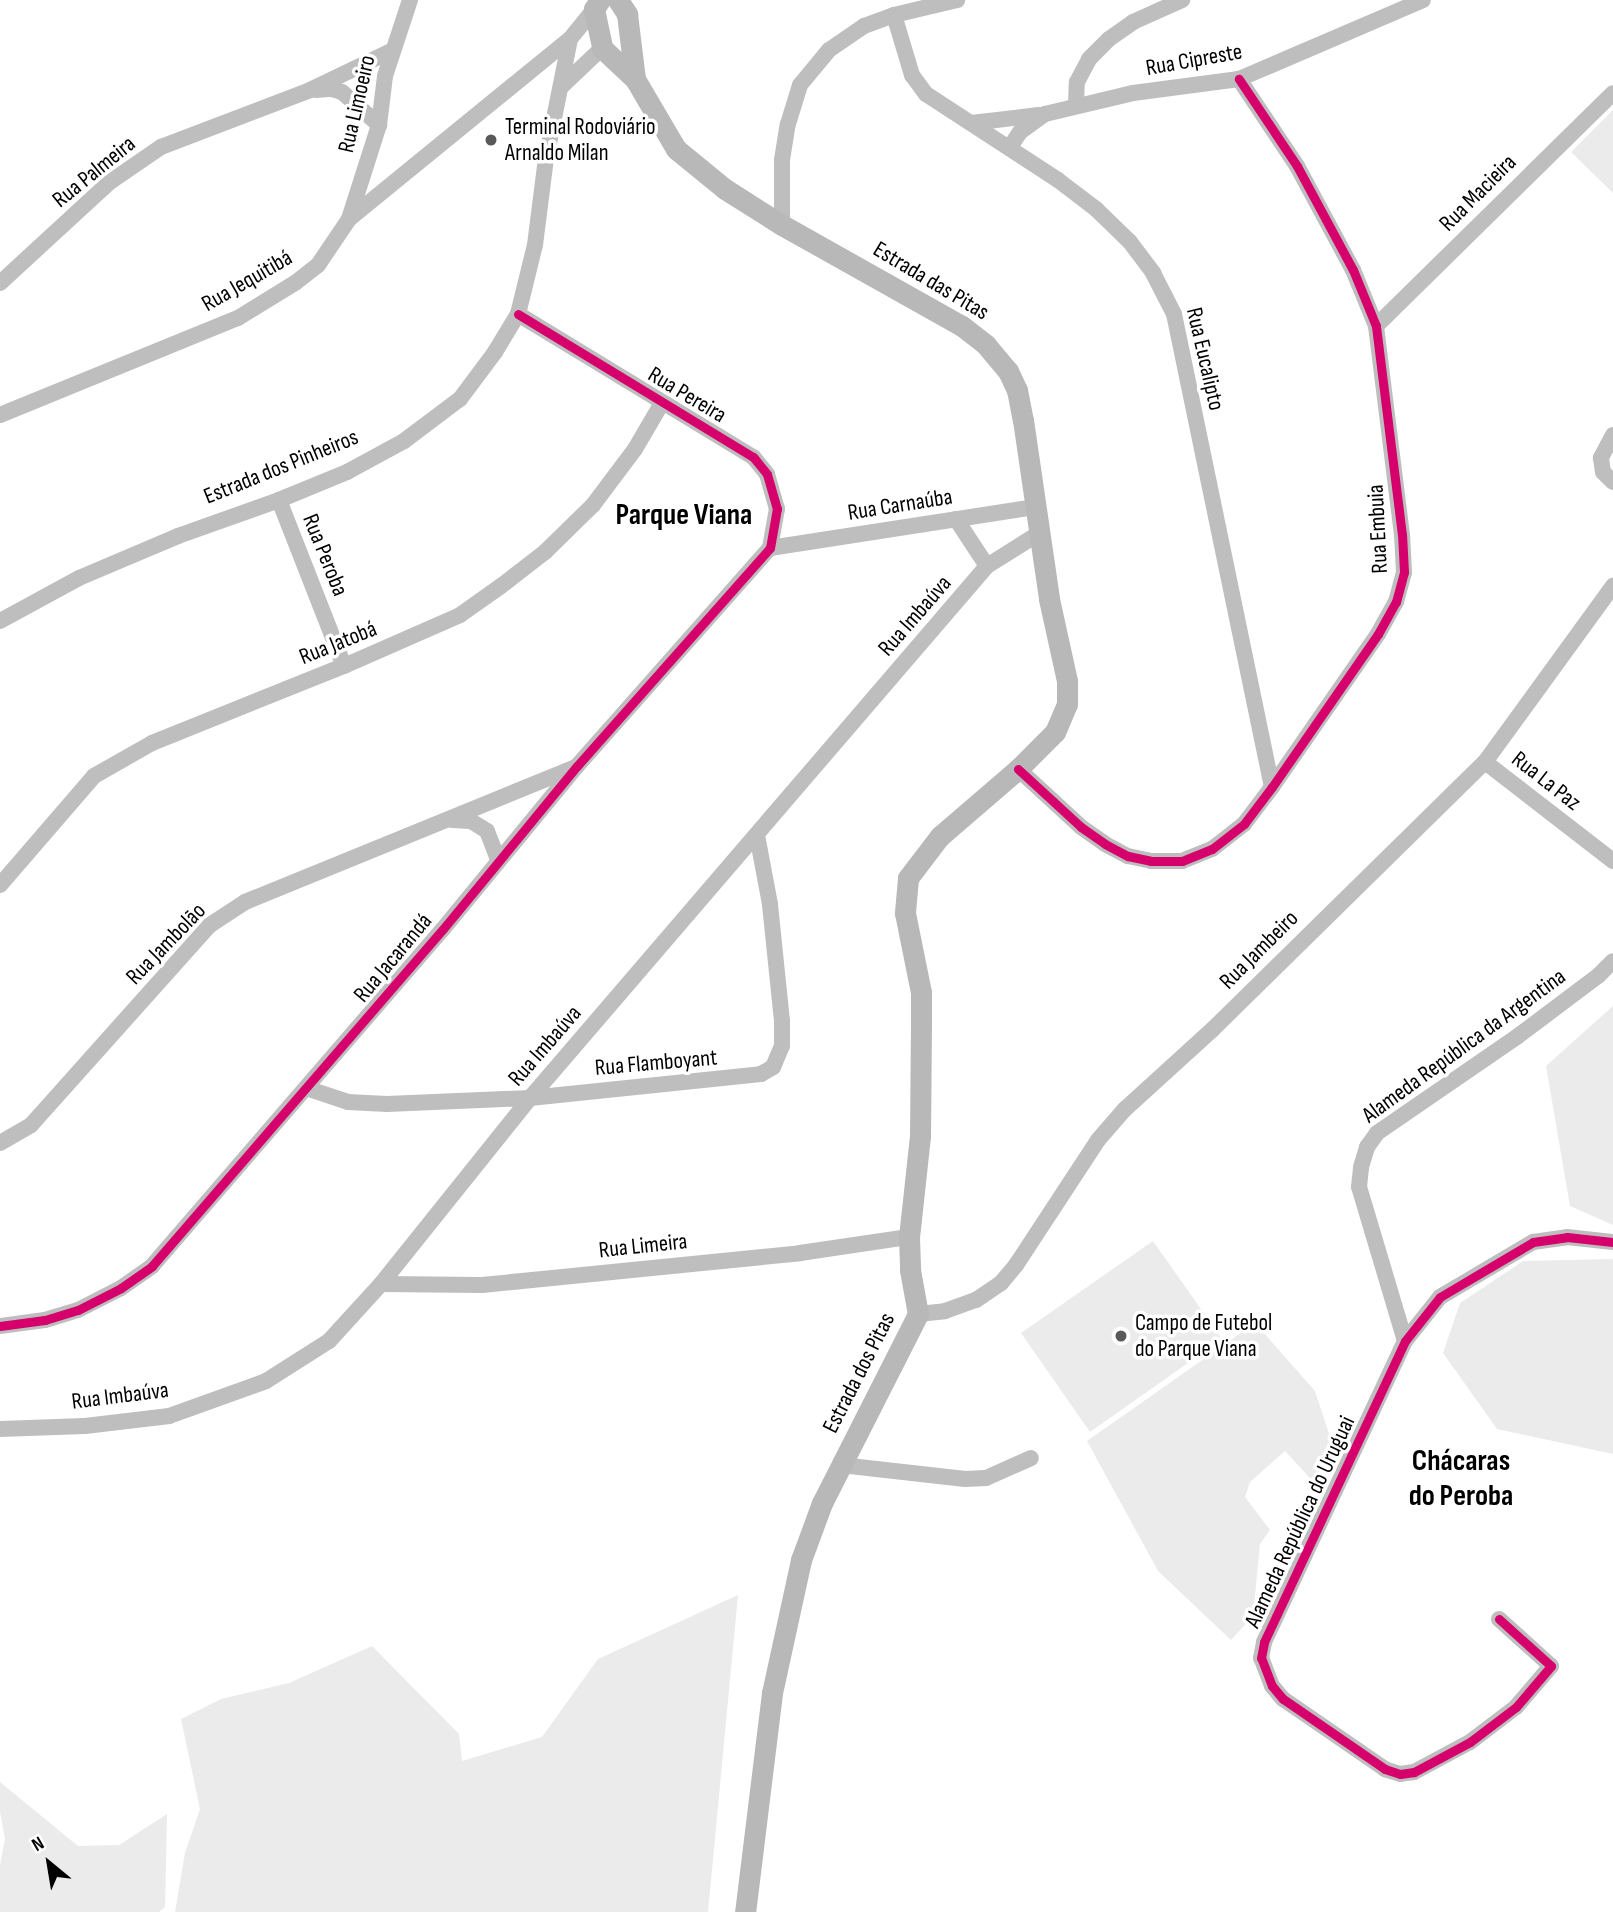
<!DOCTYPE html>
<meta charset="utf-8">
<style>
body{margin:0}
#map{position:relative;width:1613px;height:1912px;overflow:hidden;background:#fff;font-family:"Sofia Sans Condensed",sans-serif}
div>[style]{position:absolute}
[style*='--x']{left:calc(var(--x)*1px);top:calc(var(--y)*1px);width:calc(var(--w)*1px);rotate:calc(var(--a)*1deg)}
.green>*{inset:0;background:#ebebeb}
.minor>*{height:16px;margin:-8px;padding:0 8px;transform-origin:8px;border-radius:8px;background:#bebebe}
.secondary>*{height:21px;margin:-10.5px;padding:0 10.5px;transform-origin:10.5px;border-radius:10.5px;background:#b8b8b8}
.cycleway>*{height:9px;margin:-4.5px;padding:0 4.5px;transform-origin:4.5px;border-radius:4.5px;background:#d6006c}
.dots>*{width:19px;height:19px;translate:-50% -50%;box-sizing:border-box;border:4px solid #fff;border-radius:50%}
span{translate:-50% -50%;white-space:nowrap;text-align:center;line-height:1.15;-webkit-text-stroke:7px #fff;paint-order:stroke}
.street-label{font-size:23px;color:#000}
.poi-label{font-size:23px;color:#000}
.left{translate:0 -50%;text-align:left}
.district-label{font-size:30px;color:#000;font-weight:700}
.north{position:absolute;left:14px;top:1828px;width:70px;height:70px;-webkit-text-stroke:5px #fff;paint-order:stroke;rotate:330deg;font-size:19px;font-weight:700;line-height:28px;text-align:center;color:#000}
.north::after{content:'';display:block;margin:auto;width:24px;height:32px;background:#000;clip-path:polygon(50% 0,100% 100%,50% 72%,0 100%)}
</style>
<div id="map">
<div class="green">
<div style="clip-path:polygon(1613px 110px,1613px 193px,1571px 152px)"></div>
<div style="clip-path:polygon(1613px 1006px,1613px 1225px,1570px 1206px,1546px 1066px)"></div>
<div style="clip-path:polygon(1153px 1241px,1222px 1339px,1090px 1432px,1021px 1333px)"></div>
<div style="clip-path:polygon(1613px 1259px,1613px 1454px,1497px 1429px,1443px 1353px,1460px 1303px,1523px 1261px)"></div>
<div style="clip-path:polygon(1255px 1323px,1315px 1391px,1335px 1452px,1320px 1489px,1285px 1451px,1250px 1482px,1245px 1497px,1270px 1530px,1260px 1544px,1253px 1616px,1231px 1640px,1158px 1571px,1087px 1441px)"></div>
<div style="clip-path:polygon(738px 1595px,708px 1912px,175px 1912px,185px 1853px,200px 1809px,181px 1719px,221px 1699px,289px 1683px,372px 1646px,459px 1734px,462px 1761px,542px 1737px,598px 1659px)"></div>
<div style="clip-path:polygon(0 1782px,78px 1846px,119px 1845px,167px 1814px,165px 1907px,159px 1912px,0 1912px,0 1865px,5px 1839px,0 1812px)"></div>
</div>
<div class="minor">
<div style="--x:894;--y:15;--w:63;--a:73.3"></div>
<div style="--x:912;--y:75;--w:24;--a:54"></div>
<div style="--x:926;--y:94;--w:158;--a:33.1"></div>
<div style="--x:1058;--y:180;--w:48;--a:37.3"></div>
<div style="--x:1096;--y:209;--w:47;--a:44.1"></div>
<div style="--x:1130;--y:242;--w:39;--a:53"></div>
<div style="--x:1153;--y:273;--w:46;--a:62.9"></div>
<div style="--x:1174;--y:314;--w:483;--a:78.3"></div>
<div style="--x:561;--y:87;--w:57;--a:-43.6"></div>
<div style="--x:316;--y:90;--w:16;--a:-4"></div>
<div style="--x:332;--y:89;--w:10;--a:17"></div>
<div style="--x:342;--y:92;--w:50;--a:41.7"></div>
<div style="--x:1076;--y:105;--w:23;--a:-88"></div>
<div style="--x:1077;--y:82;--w:26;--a:-62"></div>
<div style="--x:1089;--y:59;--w:28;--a:-45"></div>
<div style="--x:1109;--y:39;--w:29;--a:-35"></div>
<div style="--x:1133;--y:22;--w:54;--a:-24.2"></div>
<div style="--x:971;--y:123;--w:68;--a:-6.7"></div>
<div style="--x:1010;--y:147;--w:18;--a:-56"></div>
<div style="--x:1020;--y:132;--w:31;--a:-36"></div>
<div style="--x:1045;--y:114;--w:90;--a:-13.4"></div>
<div style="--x:1133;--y:93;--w:107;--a:-7.5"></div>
<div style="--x:1239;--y:79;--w:200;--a:-23.2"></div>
<div style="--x:349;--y:219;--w:99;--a:-72.3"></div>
<div style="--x:379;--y:125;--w:49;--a:-83"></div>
<div style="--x:385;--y:76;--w:80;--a:-71.8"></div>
<div style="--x:782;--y:225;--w:65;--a:-90"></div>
<div style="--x:782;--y:160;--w:36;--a:-81"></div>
<div style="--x:788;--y:124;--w:41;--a:-72.9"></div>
<div style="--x:800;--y:85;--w:45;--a:-50.4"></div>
<div style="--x:829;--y:50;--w:42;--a:-34.4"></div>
<div style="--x:864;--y:26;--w:32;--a:-20"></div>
<div style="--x:894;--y:15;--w:65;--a:-13.4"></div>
<div style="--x:0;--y:283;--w:149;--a:-42.6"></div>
<div style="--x:110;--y:182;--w:62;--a:-34.5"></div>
<div style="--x:161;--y:147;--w:160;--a:-20.9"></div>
<div style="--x:310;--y:90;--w:92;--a:-25.7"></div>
<div style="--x:1376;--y:326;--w:332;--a:-44.5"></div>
<div style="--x:0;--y:415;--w:257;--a:-22.2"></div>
<div style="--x:238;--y:318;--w:67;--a:-31.6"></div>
<div style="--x:295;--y:283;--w:29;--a:-38"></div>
<div style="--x:318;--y:265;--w:55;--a:-56"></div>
<div style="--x:349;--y:219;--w:285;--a:-39.2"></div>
<div style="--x:1613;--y:435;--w:26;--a:118"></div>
<div style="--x:1601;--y:458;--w:14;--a:82"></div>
<div style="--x:1603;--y:472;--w:14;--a:45"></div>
<div style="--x:279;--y:500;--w:178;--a:68.6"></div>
<div style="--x:956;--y:519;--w:56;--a:56.6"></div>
<div style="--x:770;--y:548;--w:269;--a:-8.8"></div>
<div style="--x:0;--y:621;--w:90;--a:-28.6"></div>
<div style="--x:79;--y:578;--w:108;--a:-23"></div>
<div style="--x:178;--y:536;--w:107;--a:-19.6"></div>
<div style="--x:279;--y:500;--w:74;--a:-22.4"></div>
<div style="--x:347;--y:472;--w:65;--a:-28.5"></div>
<div style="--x:404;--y:441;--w:70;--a:-36.9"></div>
<div style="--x:460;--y:399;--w:59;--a:-53.3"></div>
<div style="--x:495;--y:352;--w:44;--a:-58.8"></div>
<div style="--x:518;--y:314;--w:71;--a:-76.2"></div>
<div style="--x:535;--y:245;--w:88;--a:-82.8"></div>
<div style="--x:546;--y:158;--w:121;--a:-78.6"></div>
<div style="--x:570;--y:39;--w:38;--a:-51"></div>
<div style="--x:1485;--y:762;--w:162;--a:37.7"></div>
<div style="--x:1018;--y:769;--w:86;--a:42.6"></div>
<div style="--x:1081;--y:827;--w:29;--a:35"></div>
<div style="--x:1105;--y:844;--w:26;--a:28"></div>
<div style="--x:1128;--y:856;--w:24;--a:12"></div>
<div style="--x:1151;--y:861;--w:31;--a:0"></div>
<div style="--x:1182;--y:861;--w:32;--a:-22"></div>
<div style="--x:1212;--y:849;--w:41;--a:-38"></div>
<div style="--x:1244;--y:824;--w:46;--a:-52.9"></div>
<div style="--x:1272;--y:787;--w:186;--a:-55.3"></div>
<div style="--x:1378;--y:634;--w:37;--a:-61"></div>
<div style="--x:1396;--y:602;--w:31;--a:-75"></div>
<div style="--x:1404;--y:572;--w:37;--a:-93"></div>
<div style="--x:1402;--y:535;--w:211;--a:-97.1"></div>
<div style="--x:1376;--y:326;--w:61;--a:-112.3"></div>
<div style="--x:1353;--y:270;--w:118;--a:-118.3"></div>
<div style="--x:1297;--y:166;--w:105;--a:-123.7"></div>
<div style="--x:452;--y:820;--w:19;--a:3"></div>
<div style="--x:471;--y:821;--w:19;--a:32"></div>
<div style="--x:487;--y:831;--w:31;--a:69"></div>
<div style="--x:0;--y:885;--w:144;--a:-49.2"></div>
<div style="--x:94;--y:776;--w:67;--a:-29.6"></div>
<div style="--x:152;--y:743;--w:207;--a:-21.9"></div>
<div style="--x:344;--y:666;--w:127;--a:-23.7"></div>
<div style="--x:460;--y:615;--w:50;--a:-35.3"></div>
<div style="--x:501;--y:586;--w:56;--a:-37.7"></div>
<div style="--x:545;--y:552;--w:67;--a:-44.4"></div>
<div style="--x:593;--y:505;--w:70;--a:-53.1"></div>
<div style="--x:635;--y:449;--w:53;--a:-59.6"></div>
<div style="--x:306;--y:1088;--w:44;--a:18.4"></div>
<div style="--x:348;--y:1102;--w:39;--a:3"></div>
<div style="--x:387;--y:1104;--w:143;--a:-2.4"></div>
<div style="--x:530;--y:1098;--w:232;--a:-5.9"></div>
<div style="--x:761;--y:1074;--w:14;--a:-30"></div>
<div style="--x:773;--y:1067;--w:23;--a:-67"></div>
<div style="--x:782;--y:1046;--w:25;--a:-90"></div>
<div style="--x:782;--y:1021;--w:118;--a:-95.9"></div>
<div style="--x:770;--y:904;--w:70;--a:-100.7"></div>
<div style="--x:0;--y:1143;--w:36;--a:-30"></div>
<div style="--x:31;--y:1125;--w:268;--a:-48.2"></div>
<div style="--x:210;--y:925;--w:42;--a:-33.3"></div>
<div style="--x:245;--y:902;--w:357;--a:-22.2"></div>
<div style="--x:381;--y:1284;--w:101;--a:0.6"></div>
<div style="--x:482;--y:1285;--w:320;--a:-5.7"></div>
<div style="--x:800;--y:1253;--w:110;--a:-8.4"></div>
<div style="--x:918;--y:1314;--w:27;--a:-6"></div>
<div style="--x:945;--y:1311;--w:33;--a:-20"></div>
<div style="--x:976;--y:1300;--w:30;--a:-34"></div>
<div style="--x:1001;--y:1283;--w:23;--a:-50"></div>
<div style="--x:1016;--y:1265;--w:149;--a:-56.7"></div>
<div style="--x:1098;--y:1140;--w:40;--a:-49"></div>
<div style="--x:1124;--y:1110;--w:120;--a:-42.3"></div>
<div style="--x:1213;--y:1029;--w:381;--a:-44.5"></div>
<div style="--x:1485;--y:762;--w:218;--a:-54"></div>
<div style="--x:0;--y:1326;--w:45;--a:-7.6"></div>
<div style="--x:45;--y:1320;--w:34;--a:-17"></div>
<div style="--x:78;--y:1310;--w:48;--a:-27.1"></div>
<div style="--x:121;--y:1288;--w:38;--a:-35"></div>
<div style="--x:152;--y:1266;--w:445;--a:-49.2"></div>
<div style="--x:443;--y:929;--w:211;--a:-50.6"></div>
<div style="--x:577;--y:766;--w:291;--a:-48.5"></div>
<div style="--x:770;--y:548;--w:40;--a:-80"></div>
<div style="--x:777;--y:509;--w:36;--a:-106"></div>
<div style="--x:767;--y:474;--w:22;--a:-129"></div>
<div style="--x:753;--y:457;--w:275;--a:-148.7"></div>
<div style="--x:1405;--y:1341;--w:161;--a:-106.6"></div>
<div style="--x:1359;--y:1187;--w:20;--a:-84"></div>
<div style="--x:1361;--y:1167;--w:21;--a:-73"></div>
<div style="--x:1367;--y:1147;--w:17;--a:-54"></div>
<div style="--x:1377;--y:1133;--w:171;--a:-34.5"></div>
<div style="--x:1518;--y:1036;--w:100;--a:-36.9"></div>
<div style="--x:1598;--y:976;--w:21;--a:-45"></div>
<div style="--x:0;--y:1429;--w:85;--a:-2"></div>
<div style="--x:85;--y:1426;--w:85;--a:-6.8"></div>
<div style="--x:169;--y:1416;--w:103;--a:-19.8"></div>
<div style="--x:266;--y:1381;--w:75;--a:-32.4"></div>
<div style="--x:329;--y:1341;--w:77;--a:-47.6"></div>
<div style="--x:381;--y:1284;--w:238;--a:-51.3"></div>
<div style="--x:530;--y:1098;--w:701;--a:-49.34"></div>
<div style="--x:987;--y:566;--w:60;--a:-32.1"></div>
<div style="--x:841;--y:1465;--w:125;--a:6.4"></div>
<div style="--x:965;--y:1479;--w:21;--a:-3"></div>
<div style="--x:986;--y:1478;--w:49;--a:-24"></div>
<div style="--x:1499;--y:1619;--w:70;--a:42.1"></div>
<div style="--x:1551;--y:1666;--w:54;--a:130.5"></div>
<div style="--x:1516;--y:1707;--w:58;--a:142.7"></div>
<div style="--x:1470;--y:1742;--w:64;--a:151.8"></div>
<div style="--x:1414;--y:1772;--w:14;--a:172"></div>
<div style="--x:1400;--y:1774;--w:16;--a:-162"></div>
<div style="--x:1385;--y:1769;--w:124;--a:-145.5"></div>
<div style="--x:1283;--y:1699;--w:17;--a:-130"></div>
<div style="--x:1272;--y:1686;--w:30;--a:-111"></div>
<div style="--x:1261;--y:1658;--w:16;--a:-79"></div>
<div style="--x:1264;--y:1642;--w:332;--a:-64.9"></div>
<div style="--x:1405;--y:1341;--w:56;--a:-51.5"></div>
<div style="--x:1440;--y:1297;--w:108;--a:-30.6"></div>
<div style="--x:1533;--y:1242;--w:34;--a:-8"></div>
<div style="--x:1567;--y:1237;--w:46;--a:6.2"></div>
</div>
<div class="secondary">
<div style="--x:600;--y:0;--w:11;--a:124"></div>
<div style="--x:594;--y:9;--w:40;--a:78"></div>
<div style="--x:602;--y:48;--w:45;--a:43.2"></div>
<div style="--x:635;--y:79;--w:81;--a:59.6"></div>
<div style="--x:676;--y:149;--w:63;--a:39.2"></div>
<div style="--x:725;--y:189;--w:67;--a:32.3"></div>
<div style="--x:782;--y:225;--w:206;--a:29.3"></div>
<div style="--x:962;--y:326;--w:31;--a:38"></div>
<div style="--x:986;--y:345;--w:34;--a:50"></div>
<div style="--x:1008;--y:371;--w:21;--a:65"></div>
<div style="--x:1017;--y:390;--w:31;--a:79"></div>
<div style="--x:1023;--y:420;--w:181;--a:81.7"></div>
<div style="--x:1049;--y:599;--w:84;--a:77.6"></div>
<div style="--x:1067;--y:681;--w:23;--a:90"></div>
<div style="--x:1067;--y:704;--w:30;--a:113"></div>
<div style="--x:1055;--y:732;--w:52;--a:135"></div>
<div style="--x:1018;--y:769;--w:103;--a:139.3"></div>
<div style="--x:940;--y:836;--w:53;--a:127.3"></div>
<div style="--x:908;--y:878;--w:35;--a:95"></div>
<div style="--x:905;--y:913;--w:81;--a:78.6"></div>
<div style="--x:921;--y:992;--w:31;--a:90"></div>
<div style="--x:921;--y:1023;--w:113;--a:90.5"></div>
<div style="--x:920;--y:1136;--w:102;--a:96.2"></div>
<div style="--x:909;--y:1237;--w:33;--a:88"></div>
<div style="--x:910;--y:1270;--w:45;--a:79.7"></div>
<div style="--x:918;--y:1314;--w:212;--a:116.9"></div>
<div style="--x:822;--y:1503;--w:61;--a:110.2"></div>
<div style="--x:801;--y:1560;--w:136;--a:102.3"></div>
<div style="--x:772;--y:1693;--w:221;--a:97"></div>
<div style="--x:618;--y:0;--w:17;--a:57"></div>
<div style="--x:627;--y:14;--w:65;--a:83"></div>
</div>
<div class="cycleway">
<div style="--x:1018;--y:769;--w:86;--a:42.6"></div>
<div style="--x:1081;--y:827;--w:29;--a:35"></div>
<div style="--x:1105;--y:844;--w:26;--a:28"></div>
<div style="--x:1128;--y:856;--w:24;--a:12"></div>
<div style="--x:1151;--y:861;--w:31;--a:0"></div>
<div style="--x:1182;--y:861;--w:32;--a:-22"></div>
<div style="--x:1212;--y:849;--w:41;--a:-38"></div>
<div style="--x:1244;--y:824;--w:46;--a:-52.9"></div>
<div style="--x:1272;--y:787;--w:186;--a:-55.3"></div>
<div style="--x:1378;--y:634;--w:37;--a:-61"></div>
<div style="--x:1396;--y:602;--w:31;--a:-75"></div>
<div style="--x:1404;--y:572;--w:37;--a:-93"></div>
<div style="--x:1402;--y:535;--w:211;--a:-97.1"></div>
<div style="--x:1376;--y:326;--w:61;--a:-112.3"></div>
<div style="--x:1353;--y:270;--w:118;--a:-118.3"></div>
<div style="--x:1297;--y:166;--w:105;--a:-123.7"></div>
<div style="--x:0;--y:1326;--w:45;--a:-7.6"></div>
<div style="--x:45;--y:1320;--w:34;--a:-17"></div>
<div style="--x:78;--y:1310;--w:48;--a:-27.1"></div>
<div style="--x:121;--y:1288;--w:38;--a:-35"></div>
<div style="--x:152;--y:1266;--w:445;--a:-49.2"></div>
<div style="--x:443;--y:929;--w:211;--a:-50.6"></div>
<div style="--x:577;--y:766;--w:291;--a:-48.5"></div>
<div style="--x:770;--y:548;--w:40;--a:-80"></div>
<div style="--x:777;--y:509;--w:36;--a:-106"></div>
<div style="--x:767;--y:474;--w:22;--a:-129"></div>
<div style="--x:753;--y:457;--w:275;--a:-148.7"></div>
<div style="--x:1499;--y:1619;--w:70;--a:42.1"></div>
<div style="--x:1551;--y:1666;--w:54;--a:130.5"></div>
<div style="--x:1516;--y:1707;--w:58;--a:142.7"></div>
<div style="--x:1470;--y:1742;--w:64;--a:151.8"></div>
<div style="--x:1414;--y:1772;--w:14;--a:172"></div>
<div style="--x:1400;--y:1774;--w:16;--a:-162"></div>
<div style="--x:1385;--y:1769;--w:124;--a:-145.5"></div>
<div style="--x:1283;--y:1699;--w:17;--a:-130"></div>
<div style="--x:1272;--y:1686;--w:30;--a:-111"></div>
<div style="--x:1261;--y:1658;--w:16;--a:-79"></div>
<div style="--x:1264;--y:1642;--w:332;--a:-64.9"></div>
<div style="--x:1405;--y:1341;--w:56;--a:-51.5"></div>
<div style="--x:1440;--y:1297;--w:108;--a:-30.6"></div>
<div style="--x:1533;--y:1242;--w:34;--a:-8"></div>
<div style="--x:1567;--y:1237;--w:46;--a:6.2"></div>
</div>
<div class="dots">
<div style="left:491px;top:140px;background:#595959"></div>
<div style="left:1121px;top:1336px;background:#595959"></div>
</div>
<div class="street-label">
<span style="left:1194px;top:60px;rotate:-10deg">Rua Cipreste</span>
<span style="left:357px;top:104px;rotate:-77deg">Rua Limoeiro</span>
<span style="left:94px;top:172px;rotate:-39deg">Rua Palmeira</span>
<span style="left:1478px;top:193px;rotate:-45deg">Rua Macieira</span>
<span style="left:247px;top:281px;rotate:-30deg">Rua Jequitibá</span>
<span style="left:931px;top:281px;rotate:31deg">Estrada das Pitas</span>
<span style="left:1205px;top:359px;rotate:77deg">Rua Eucalipto</span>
<span style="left:687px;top:395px;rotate:31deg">Rua Pereira</span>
<span style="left:281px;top:467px;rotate:-22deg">Estrada dos Pinheiros</span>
<span style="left:900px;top:505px;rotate:-9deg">Rua Carnaúba</span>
<span style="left:1378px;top:529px;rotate:-93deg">Rua Embuia</span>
<span style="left:325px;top:555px;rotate:68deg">Rua Peroba</span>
<span style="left:915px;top:616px;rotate:-49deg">Rua Imbaúva</span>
<span style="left:338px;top:643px;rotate:-22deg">Rua Jatobá</span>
<span style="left:1546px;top:781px;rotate:38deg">Rua La Paz</span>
<span style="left:166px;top:944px;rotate:-46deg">Rua Jambolão</span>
<span style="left:1259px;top:950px;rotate:-45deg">Rua Jambeiro</span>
<span style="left:393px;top:958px;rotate:-50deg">Rua Jacarandá</span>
<span style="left:545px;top:1046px;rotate:-49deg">Rua Imbaúva</span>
<span style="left:1464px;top:1046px;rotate:-36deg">Alameda República da Argentina</span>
<span style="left:656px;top:1063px;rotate:-5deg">Rua Flamboyant</span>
<span style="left:643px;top:1246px;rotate:-6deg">Rua Limeira</span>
<span style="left:859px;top:1373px;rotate:-63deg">Estrada dos Pitas</span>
<span style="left:120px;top:1396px;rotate:-7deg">Rua Imbaúva</span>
<span style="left:1300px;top:1522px;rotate:-65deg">Alameda República do Uruguai</span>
</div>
<div class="poi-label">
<span class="left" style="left:505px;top:140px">Terminal Rodoviário<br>Arnaldo Milan</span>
<span class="left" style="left:1135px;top:1336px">Campo de Futebol<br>do Parque Viana</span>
</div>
<div class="district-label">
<span style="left:684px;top:515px">Parque Viana</span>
<span style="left:1461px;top:1478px">Chácaras<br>do Peroba</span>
</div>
<div class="north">N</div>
</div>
